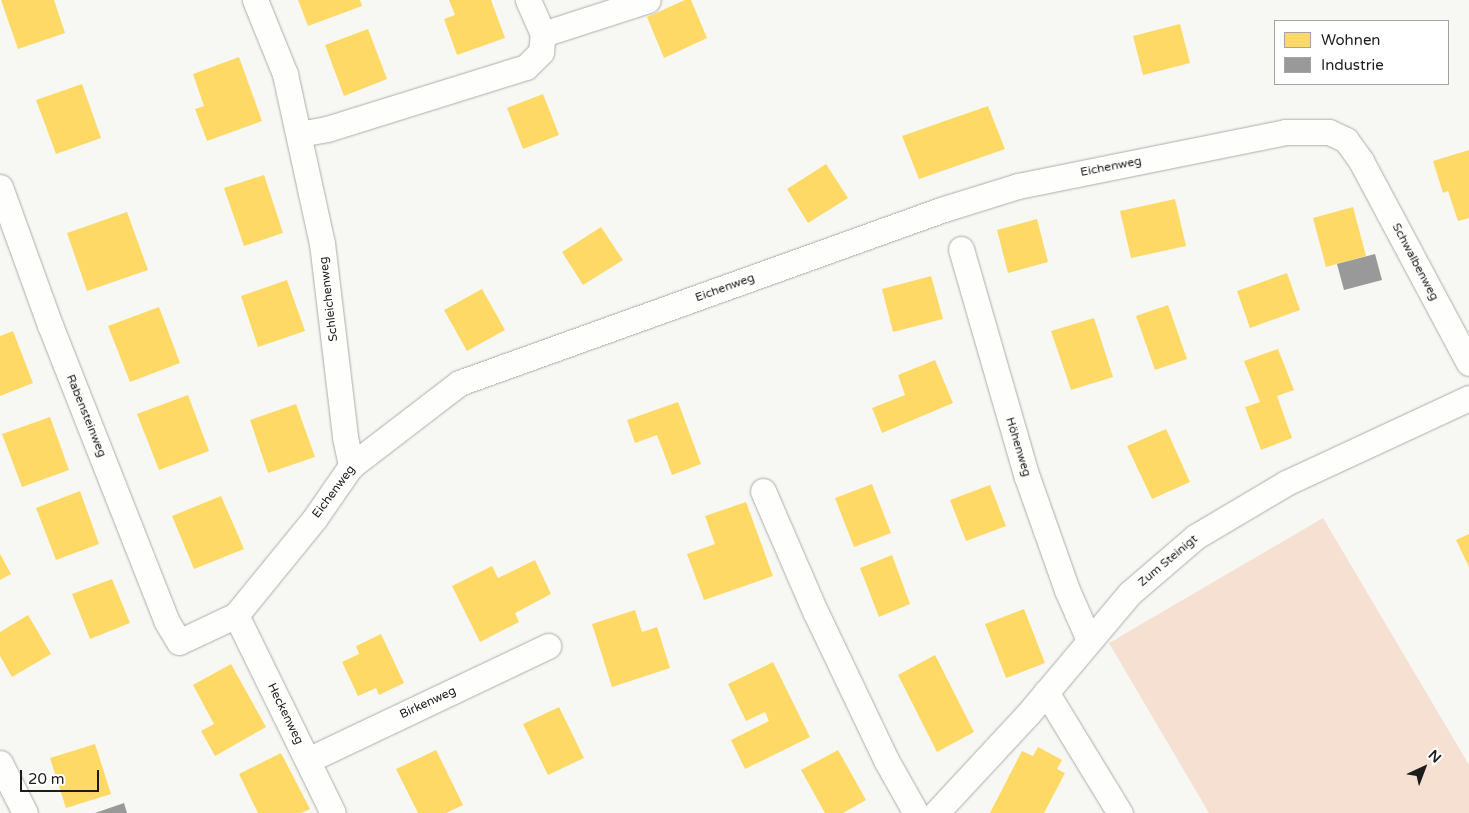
<!DOCTYPE html>
<meta charset="utf-8">
<style>
body{margin:0}
#map{position:relative;width:1469px;height:813px;overflow:hidden;background:#f7f8f3;font-family:"Varela Round",sans-serif}
div>[style]{position:absolute}
[style*='--x']{left:calc(var(--x)*1px);top:calc(var(--y)*1px);width:calc(var(--w)*1px);rotate:calc(var(--a)*1deg)}
.green>*{inset:0;background:#f5e0d1}
.homes>*{inset:0;background:#ffd966}
.industry>*{inset:0;background:#999}
.roads{filter:drop-shadow(0 0 1px #acada9) drop-shadow(0 0 1px #acada9)}
.minor>*{height:25px;margin:-12.5px;padding:0 12.5px;transform-origin:12.5px;border-radius:12.5px;background:#fefefd}
span{translate:-50% -50%;white-space:nowrap;text-align:center;line-height:1.15;-webkit-text-stroke:5px #fff;paint-order:stroke}
.street-label{font-size:12px;color:#1c1d1a}
.legend{position:absolute;left:1274px;top:20px;width:175px;height:65px;box-sizing:border-box;background:#fff;border:1px solid #a4a5a3;margin:0;padding:6px 9px;list-style:none;font-size:15px;color:#1c1d1a}
.legend li{display:flex;align-items:center;gap:10px;height:25px}
.legend b{width:25px;border:1px solid #a4a5a3}
.north{position:absolute;left:1399px;top:743px;width:50px;height:50px;-webkit-text-stroke:4px #fff;paint-order:stroke;rotate:43deg;font-size:14px;font-weight:700;line-height:20px;text-align:center;color:#1c1d1a}
.north::after{content:'';display:block;margin:auto;width:18px;height:22px;background:#1c1d1a;clip-path:polygon(50% 0,100% 100%,50% 72%,0 100%)}
.scale{position:absolute;left:20px;top:770px;width:79px;height:22px;box-sizing:border-box;border:2px solid #1c1d1a;border-top:0;padding-left:6px;font-size:15px;line-height:18px;white-space:nowrap;color:#1c1d1a;-webkit-text-stroke:4px #fff;paint-order:stroke}
</style>
<div id="map">
<div class="green">
<div style="clip-path:polygon(1323px 518px,1469px 765px,1469px 813px,1209px 813px,1109px 643px)"></div>
</div>
<div class="homes">
<div style="clip-path:polygon(1px 0,54px 0,65px 33px,18px 49px)"></div>
<div style="clip-path:polygon(298px 0,360px 0,362px 6px,308px 26px)"></div>
<div style="clip-path:polygon(449px 0,491px 0,505px 38px,457px 55px,444px 19px,455px 15px)"></div>
<div style="clip-path:polygon(685px 0,691px 0,707px 38px,664px 58px,647px 17px)"></div>
<div style="clip-path:polygon(1180px 24px,1190px 63px,1143px 75px,1133px 36px)"></div>
<div style="clip-path:polygon(368px 29px,387px 79px,344px 96px,325px 45px)"></div>
<div style="clip-path:polygon(239px 57px,262px 121px,207px 141px,195px 109px,204px 106px,193px 74px)"></div>
<div style="clip-path:polygon(82px 84px,101px 138px,56px 154px,36px 100px)"></div>
<div style="clip-path:polygon(543px 94px,559px 135px,523px 149px,507px 108px)"></div>
<div style="clip-path:polygon(988px 106px,1005px 149px,919px 179px,902px 136px)"></div>
<div style="clip-path:polygon(1469px 150px,1469px 218px,1458px 221px,1448px 191px,1443px 193px,1433px 161px)"></div>
<div style="clip-path:polygon(826px 164px,848px 198px,808px 223px,787px 189px)"></div>
<div style="clip-path:polygon(264px 175px,283px 233px,244px 246px,224px 188px)"></div>
<div style="clip-path:polygon(1175px 199px,1186px 246px,1131px 258px,1120px 211px)"></div>
<div style="clip-path:polygon(1353px 207px,1366px 256px,1326px 267px,1313px 218px)"></div>
<div style="clip-path:polygon(127px 212px,148px 270px,87px 291px,67px 233px)"></div>
<div style="clip-path:polygon(1037px 219px,1048px 262px,1008px 273px,997px 230px)"></div>
<div style="clip-path:polygon(601px 227px,623px 260px,583px 285px,562px 252px)"></div>
<div style="clip-path:polygon(1287px 273px,1300px 310px,1250px 328px,1237px 291px)"></div>
<div style="clip-path:polygon(931px 276px,943px 319px,893px 332px,882px 289px)"></div>
<div style="clip-path:polygon(287px 280px,305px 331px,258px 347px,241px 296px)"></div>
<div style="clip-path:polygon(482px 289px,505px 330px,467px 351px,444px 310px)"></div>
<div style="clip-path:polygon(1168px 305px,1187px 359px,1155px 370px,1136px 316px)"></div>
<div style="clip-path:polygon(159px 307px,180px 363px,130px 382px,108px 326px)"></div>
<div style="clip-path:polygon(1094px 318px,1113px 377px,1071px 390px,1051px 331px)"></div>
<div style="clip-path:polygon(13px 331px,33px 383px,0 396px,0 336px)"></div>
<div style="clip-path:polygon(1278px 349px,1294px 390px,1277px 396px,1292px 438px,1261px 450px,1245px 407px,1260px 402px,1244px 361px)"></div>
<div style="clip-path:polygon(935px 360px,953px 403px,882px 433px,872px 408px,905px 395px,898px 375px)"></div>
<div style="clip-path:polygon(188px 395px,209px 451px,159px 470px,137px 414px)"></div>
<div style="clip-path:polygon(678px 402px,701px 464px,672px 475px,657px 435px,635px 443px,627px 420px)"></div>
<div style="clip-path:polygon(296px 404px,315px 457px,268px 473px,250px 420px)"></div>
<div style="clip-path:polygon(50px 417px,69px 470px,22px 487px,2px 434px)"></div>
<div style="clip-path:polygon(1166px 429px,1190px 482px,1152px 499px,1127px 446px)"></div>
<div style="clip-path:polygon(872px 484px,891px 533px,854px 547px,835px 498px)"></div>
<div style="clip-path:polygon(990px 485px,1006px 526px,966px 541px,950px 500px)"></div>
<div style="clip-path:polygon(80px 491px,99px 544px,56px 560px,36px 508px)"></div>
<div style="clip-path:polygon(221px 496px,244px 549px,194px 569px,172px 516px)"></div>
<div style="clip-path:polygon(746px 502px,773px 576px,704px 600px,687px 554px,715px 544px,705px 516px)"></div>
<div style="clip-path:polygon(1469px 534px,1469px 567px,1456px 540px)"></div>
<div style="clip-path:polygon(0 554px,11px 574px,0 580px)"></div>
<div style="clip-path:polygon(892px 555px,910px 604px,879px 617px,860px 568px)"></div>
<div style="clip-path:polygon(535px 560px,551px 594px,515px 613px,519px 622px,480px 642px,452px 586px,492px 566px,498px 578px)"></div>
<div style="clip-path:polygon(112px 579px,130px 623px,90px 639px,72px 594px)"></div>
<div style="clip-path:polygon(1024px 609px,1045px 663px,1006px 678px,985px 624px)"></div>
<div style="clip-path:polygon(635px 610px,642px 632px,657px 627px,670px 668px,612px 687px,592px 624px)"></div>
<div style="clip-path:polygon(28px 615px,51px 654px,12px 677px,0 656px,0 632px)"></div>
<div style="clip-path:polygon(381px 634px,404px 683px,379px 695px,376px 688px,358px 696px,342px 662px,359px 654px,356px 646px)"></div>
<div style="clip-path:polygon(935px 655px,974px 732px,937px 752px,898px 675px)"></div>
<div style="clip-path:polygon(773px 662px,810px 737px,745px 769px,731px 740px,769px 721px,765px 712px,746px 721px,728px 684px)"></div>
<div style="clip-path:polygon(231px 664px,266px 727px,215px 756px,201px 731px,214px 724px,193px 685px)"></div>
<div style="clip-path:polygon(559px 707px,584px 758px,548px 775px,523px 724px)"></div>
<div style="clip-path:polygon(95px 744px,111px 794px,66px 808px,50px 758px)"></div>
<div style="clip-path:polygon(1038px 747px,1062px 760px,1057px 769px,1065px 773px,1044px 813px,990px 813px,1022px 751px,1033px 756px)"></div>
<div style="clip-path:polygon(436px 750px,463px 805px,446px 813px,418px 813px,396px 769px)"></div>
<div style="clip-path:polygon(838px 750px,866px 800px,843px 813px,825px 813px,801px 770px)"></div>
<div style="clip-path:polygon(281px 753px,310px 809px,301px 813px,258px 813px,239px 774px)"></div>
</div>
<div class="industry">
<div style="clip-path:polygon(1375px 254px,1382px 280px,1344px 290px,1337px 264px)"></div>
<div style="clip-path:polygon(124px 803px,127px 813px,95px 813px)"></div>
</div>
<div class="roads">
<div class="minor">
<div style="--x:255;--y:0;--w:80;--a:67.9"></div>
<div style="--x:285;--y:74;--w:173;--a:77.7"></div>
<div style="--x:322;--y:243;--w:195;--a:83.2"></div>
<div style="--x:345;--y:437;--w:30;--a:78"></div>
<div style="--x:543;--y:34;--w:110;--a:-17.9"></div>
<div style="--x:299;--y:134;--w:28;--a:-10"></div>
<div style="--x:327;--y:129;--w:208;--a:-17.3"></div>
<div style="--x:526;--y:67;--w:21;--a:-45"></div>
<div style="--x:541;--y:52;--w:18;--a:-84"></div>
<div style="--x:543;--y:34;--w:37;--a:-114"></div>
<div style="--x:0;--y:187;--w:147;--a:70.1"></div>
<div style="--x:50;--y:325;--w:319;--a:68.5"></div>
<div style="--x:167;--y:622;--w:23;--a:59"></div>
<div style="--x:179;--y:642;--w:63;--a:-25.3"></div>
<div style="--x:236;--y:615;--w:125;--a:-50.8"></div>
<div style="--x:315;--y:518;--w:63;--a:-55.3"></div>
<div style="--x:351;--y:466;--w:136;--a:-37.5"></div>
<div style="--x:459;--y:383;--w:515;--a:-19.74"></div>
<div style="--x:944;--y:209;--w:77;--a:-17.3"></div>
<div style="--x:1018;--y:186;--w:272;--a:-11.4"></div>
<div style="--x:1285;--y:132;--w:44;--a:0"></div>
<div style="--x:1329;--y:132;--w:19;--a:25"></div>
<div style="--x:1346;--y:140;--w:26;--a:54"></div>
<div style="--x:1361;--y:161;--w:229;--a:61.9"></div>
<div style="--x:961;--y:249;--w:237;--a:73.9"></div>
<div style="--x:1027;--y:477;--w:120;--a:70.5"></div>
<div style="--x:1067;--y:590;--w:55;--a:66.3"></div>
<div style="--x:763;--y:491;--w:131;--a:66.6"></div>
<div style="--x:815;--y:611;--w:165;--a:64.5"></div>
<div style="--x:886;--y:760;--w:61;--a:60.5"></div>
<div style="--x:236;--y:615;--w:220;--a:63.9"></div>
<div style="--x:1046;--y:692;--w:142;--a:58.6"></div>
<div style="--x:308;--y:760;--w:266;--a:-25.4"></div>
<div style="--x:0;--y:763;--w:56;--a:63.4"></div>
<div style="--x:936;--y:813;--w:135;--a:-47.1"></div>
<div style="--x:1028;--y:714;--w:158;--a:-49.9"></div>
<div style="--x:1130;--y:593;--w:86;--a:-40.7"></div>
<div style="--x:1195;--y:537;--w:106;--a:-30.7"></div>
<div style="--x:1286;--y:483;--w:202;--a:-24.9"></div>
</div>
</div>
<div class="street-label">
<span style="left:1111px;top:167px;rotate:-11deg">Eichenweg</span>
<span style="left:1415px;top:262px;rotate:62deg">Schwalbenweg</span>
<span style="left:725px;top:288px;rotate:-20deg">Eichenweg</span>
<span style="left:329px;top:299px;rotate:-97deg">Schleichenweg</span>
<span style="left:86px;top:416px;rotate:68deg">Rabensteinweg</span>
<span style="left:1018px;top:447px;rotate:73deg">Höhenweg</span>
<span style="left:334px;top:492px;rotate:-53deg">Eichenweg</span>
<span style="left:1168px;top:561px;rotate:-40deg">Zum Steinigt</span>
<span style="left:428px;top:703px;rotate:-25deg">Birkenweg</span>
<span style="left:285px;top:714px;rotate:64deg">Heckenweg</span>
</div>
<ul class="legend">
<li><b style="height:14px;background:#ffd966"></b>Wohnen</li>
<li><b style="height:14px;background:#999"></b>Industrie</li>
</ul>
<div class="north">N</div>
<div class="scale">20 m</div>
</div>
